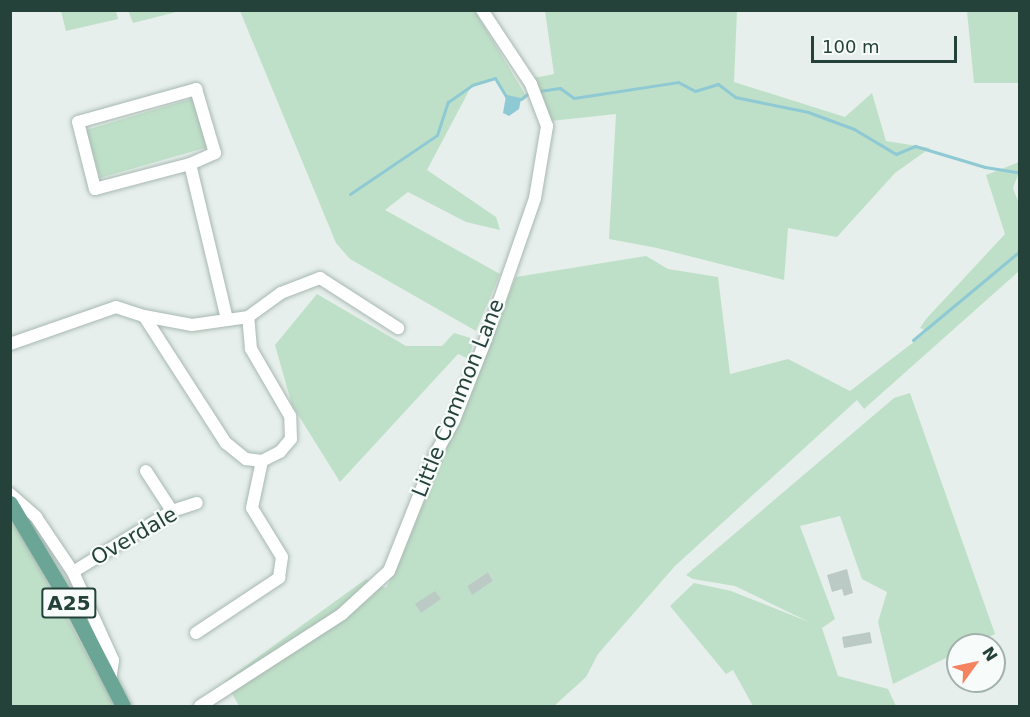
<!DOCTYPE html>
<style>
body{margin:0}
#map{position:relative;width:1030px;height:717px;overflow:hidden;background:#e6efeb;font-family:"DejaVu Sans",sans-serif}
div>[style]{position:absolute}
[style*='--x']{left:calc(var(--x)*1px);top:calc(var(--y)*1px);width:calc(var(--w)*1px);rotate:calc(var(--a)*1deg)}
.green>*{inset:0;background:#bfe0c8}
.water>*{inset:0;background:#8ec9d4}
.stream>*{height:3px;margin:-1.5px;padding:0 1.5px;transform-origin:1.5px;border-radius:1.5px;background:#8ec9d4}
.building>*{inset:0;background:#bbcac4}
.roads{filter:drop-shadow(0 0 2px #a8b8b2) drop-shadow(0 0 2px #a8b8b2)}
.minor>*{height:12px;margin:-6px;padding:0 6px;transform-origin:6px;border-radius:6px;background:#fff}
.major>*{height:15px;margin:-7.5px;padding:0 7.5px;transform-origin:7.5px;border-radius:7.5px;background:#6aa596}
span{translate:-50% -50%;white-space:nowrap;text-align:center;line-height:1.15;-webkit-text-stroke:4.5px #f7fbf9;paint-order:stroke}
.shield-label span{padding:2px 4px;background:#f7fbf9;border:2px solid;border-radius:4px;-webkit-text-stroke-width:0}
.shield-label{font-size:20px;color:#24423a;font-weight:700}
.street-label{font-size:21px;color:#24423a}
.frame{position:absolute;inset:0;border:12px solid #24423a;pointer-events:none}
.north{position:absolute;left:946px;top:633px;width:60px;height:60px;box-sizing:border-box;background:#f7fbf9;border:2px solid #a3b1ad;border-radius:50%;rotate:57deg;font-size:16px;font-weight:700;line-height:24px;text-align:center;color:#24423a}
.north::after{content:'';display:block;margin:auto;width:21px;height:27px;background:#f4845f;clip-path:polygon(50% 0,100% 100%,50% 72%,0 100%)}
.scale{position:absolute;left:811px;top:36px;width:146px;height:27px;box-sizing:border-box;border:3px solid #24423a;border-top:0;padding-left:8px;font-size:18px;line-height:21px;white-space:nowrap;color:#24423a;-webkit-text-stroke:4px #f7fbf9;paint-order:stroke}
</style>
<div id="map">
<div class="green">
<div style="clip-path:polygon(128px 10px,180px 10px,180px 11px,133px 23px)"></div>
<div style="clip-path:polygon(61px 11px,116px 11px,118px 19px,66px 31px)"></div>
<div style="clip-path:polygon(240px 11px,475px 11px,526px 96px,521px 99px,506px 96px,495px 78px,472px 85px,427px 170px,496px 217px,500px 230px,466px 222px,408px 192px,385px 210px,500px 274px,476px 331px,350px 259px,336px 243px)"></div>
<div style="clip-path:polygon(545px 11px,737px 11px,734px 82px,845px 117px,872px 93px,886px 141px,930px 148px,895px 173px,837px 237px,788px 228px,784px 280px,657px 248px,609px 239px,616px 114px,551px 121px,534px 78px,554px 74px)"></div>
<div style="clip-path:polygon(967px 11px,1019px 11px,1019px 83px,974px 83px)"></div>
<div style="clip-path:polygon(194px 98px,208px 147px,100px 178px,86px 130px)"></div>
<div style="clip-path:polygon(evenodd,1019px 162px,1019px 172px,1013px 188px,1019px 204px,1019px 271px,864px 409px,857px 400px,675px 566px,598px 654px,586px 677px,554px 706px,239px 706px,225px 681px,366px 579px,386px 588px,397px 568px,516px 277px,646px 256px,668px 269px,718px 277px,730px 374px,788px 359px,850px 391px,928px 331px,920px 328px,926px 319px,1005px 234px,986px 175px,1019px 162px,488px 572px,493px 581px,472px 594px,467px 586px,488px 572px)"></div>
<div style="clip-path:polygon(317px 294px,406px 346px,442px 346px,454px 333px,474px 339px,469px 359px,458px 354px,340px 482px,292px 405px,275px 345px)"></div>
<div style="clip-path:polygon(910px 393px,995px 634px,973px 645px,958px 645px,958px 652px,893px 684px,878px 622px,887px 592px,862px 579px,840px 516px,800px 526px,835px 619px,822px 628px,838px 676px,888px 689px,896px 706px,753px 706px,733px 670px,726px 674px,670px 606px,694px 583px,731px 591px,809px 622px,735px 586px,693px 579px,686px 575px,894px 398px)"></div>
<div style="clip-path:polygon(10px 515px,109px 694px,114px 706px,11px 706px)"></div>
</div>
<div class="water">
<div style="clip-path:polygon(506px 96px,521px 99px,519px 109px,509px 116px,503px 113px)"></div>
</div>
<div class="stream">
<div style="--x:539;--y:91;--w:21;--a:-8"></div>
<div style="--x:560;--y:88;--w:17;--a:36"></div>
<div style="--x:574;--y:98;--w:105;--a:-8.7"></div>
<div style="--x:678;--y:82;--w:19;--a:28"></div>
<div style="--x:695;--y:91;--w:24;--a:-17"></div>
<div style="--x:718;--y:84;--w:21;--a:37"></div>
<div style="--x:735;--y:97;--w:75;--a:11.6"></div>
<div style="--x:808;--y:112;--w:49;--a:20.3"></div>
<div style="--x:854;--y:129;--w:49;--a:30.8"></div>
<div style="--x:896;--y:154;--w:21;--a:-23"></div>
<div style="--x:915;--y:146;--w:73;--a:16.7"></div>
<div style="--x:985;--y:167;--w:33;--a:9"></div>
<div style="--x:350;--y:194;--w:105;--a:-34.1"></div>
<div style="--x:437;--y:135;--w:35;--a:-72"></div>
<div style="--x:448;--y:102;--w:29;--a:-35"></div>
<div style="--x:472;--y:85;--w:24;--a:-17"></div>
<div style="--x:495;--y:78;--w:21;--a:59"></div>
<div style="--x:506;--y:96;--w:15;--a:11"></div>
<div style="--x:521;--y:99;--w:11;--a:-38"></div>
<div style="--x:913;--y:340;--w:139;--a:-39.8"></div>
</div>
<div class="building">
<div style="clip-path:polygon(847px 569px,853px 593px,844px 596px,842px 589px,832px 592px,827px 575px)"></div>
<div style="clip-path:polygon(488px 572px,493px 581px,472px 595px,467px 586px)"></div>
<div style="clip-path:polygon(435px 591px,441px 599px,421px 613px,415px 604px)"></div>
<div style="clip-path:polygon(870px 632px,872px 643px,844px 648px,842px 637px)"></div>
</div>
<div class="roads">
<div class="minor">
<div style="--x:196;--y:89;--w:67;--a:73.5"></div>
<div style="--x:215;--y:153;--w:27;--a:156"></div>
<div style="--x:190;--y:164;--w:98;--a:165.3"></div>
<div style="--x:95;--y:189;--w:69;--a:-104.2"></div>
<div style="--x:78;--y:122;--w:123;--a:-15.6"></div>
<div style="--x:190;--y:164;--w:159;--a:76.6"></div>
<div style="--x:144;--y:316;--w:151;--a:57.2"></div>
<div style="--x:226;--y:443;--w:26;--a:39"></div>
<div style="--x:246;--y:459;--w:16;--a:7"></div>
<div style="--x:262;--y:461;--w:20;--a:-27"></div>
<div style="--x:280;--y:452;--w:17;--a:-50"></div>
<div style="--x:291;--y:439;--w:23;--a:-92"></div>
<div style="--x:290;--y:416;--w:78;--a:-120.2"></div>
<div style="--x:251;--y:349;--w:32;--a:-95"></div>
<div style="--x:10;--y:344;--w:112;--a:-19.2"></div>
<div style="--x:116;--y:307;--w:29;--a:18"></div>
<div style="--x:144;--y:316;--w:49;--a:10.6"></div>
<div style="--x:192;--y:325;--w:57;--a:-8.1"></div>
<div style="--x:248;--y:317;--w:41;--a:-36"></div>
<div style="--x:281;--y:293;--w:42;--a:-21"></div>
<div style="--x:320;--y:278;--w:93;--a:32.7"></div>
<div style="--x:146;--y:471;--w:48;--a:57"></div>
<div style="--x:10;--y:494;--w:35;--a:41"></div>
<div style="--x:36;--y:517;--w:66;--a:56.1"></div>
<div style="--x:73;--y:572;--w:97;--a:65.6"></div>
<div style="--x:113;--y:660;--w:22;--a:98"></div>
<div style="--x:73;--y:572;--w:116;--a:-31.6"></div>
<div style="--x:172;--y:511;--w:26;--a:-18"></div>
<div style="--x:196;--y:633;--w:100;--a:-33.5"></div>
<div style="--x:279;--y:578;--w:21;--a:-82"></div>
<div style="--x:282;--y:557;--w:57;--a:-121.5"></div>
<div style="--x:252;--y:508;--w:48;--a:-78"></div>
<div style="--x:200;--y:706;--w:169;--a:-32.9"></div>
<div style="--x:342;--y:614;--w:64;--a:-42.5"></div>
<div style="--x:389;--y:571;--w:127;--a:-68.3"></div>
<div style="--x:436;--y:453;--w:38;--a:-61"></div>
<div style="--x:454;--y:420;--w:87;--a:-68.4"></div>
<div style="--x:486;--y:339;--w:149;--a:-70.8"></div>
<div style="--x:535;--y:198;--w:73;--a:-80.5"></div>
<div style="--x:547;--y:126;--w:45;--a:-110.9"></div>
<div style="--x:531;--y:84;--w:89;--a:-123.5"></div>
</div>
<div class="major">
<div style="--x:10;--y:503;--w:126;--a:59.3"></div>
<div style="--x:74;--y:611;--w:107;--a:62.7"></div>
</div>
</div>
<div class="shield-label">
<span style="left:69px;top:603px">A25</span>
</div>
<div class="street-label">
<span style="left:458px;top:398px;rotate:-68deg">Little Common Lane</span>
<span style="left:134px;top:536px;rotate:-30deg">Overdale</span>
</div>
<div class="frame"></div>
<div class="north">N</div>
<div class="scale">100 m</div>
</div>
